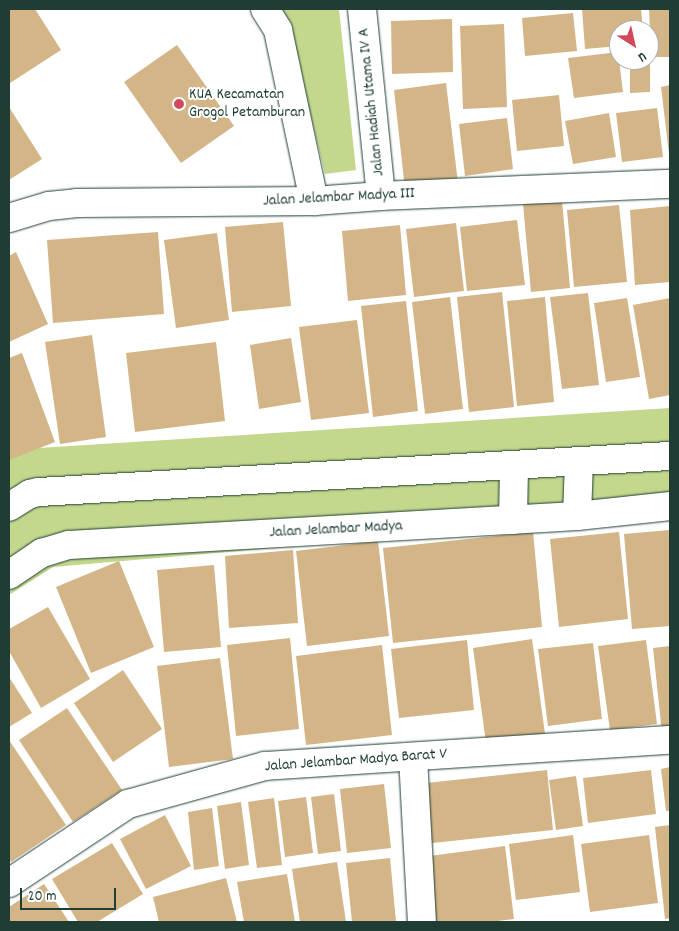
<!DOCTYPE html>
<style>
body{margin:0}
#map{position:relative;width:679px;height:931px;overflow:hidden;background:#fff;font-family:Dekko,sans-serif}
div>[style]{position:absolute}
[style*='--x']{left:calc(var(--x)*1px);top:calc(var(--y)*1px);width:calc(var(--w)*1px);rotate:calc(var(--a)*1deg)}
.green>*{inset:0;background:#c3d88d}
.building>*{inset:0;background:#d3b587}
.roads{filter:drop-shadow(0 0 1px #1f3d34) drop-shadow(0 0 1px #1f3d34)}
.minor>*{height:28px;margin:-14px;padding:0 14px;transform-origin:14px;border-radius:14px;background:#fff}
.dots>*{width:14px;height:14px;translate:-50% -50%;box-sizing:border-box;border:2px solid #fff;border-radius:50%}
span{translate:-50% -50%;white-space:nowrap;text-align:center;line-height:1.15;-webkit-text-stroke:4px #fff;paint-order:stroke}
.poi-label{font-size:16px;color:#1f3d34}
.left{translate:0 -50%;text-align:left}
.street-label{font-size:16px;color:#1f3d34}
.frame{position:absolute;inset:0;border:10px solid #1f3d34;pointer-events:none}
.north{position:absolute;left:609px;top:20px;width:50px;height:50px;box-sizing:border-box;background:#fff;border:1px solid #a5b1ae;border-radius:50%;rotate:145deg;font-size:14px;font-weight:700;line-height:20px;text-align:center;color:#1f3d34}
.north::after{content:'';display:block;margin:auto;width:18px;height:22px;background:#d1495b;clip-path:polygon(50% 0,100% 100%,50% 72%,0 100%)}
.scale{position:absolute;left:20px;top:888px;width:96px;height:22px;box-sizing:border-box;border:2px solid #1f3d34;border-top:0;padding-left:6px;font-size:15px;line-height:18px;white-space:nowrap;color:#1f3d34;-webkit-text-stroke:4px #fff;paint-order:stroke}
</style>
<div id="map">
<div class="green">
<div style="clip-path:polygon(276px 9px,339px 9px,356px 170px,325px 174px,289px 28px)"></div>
<div style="clip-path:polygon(670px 408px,670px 514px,53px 567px,9px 595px,9px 459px,23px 449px)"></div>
</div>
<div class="building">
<div style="clip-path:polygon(10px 9px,35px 9px,61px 50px,10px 83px)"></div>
<div style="clip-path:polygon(582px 9px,641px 9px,643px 30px,619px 30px,619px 46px,585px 49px)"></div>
<div style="clip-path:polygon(649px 9px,670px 9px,670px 57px,651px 57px)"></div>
<div style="clip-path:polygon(573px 13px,577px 51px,525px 56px,522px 18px)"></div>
<div style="clip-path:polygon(452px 19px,453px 72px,392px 74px,391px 21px)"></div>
<div style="clip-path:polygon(504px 24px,507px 107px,463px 109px,460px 26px)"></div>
<div style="clip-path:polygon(177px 45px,234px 126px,181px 163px,124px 82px)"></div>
<div style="clip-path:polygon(618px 52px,623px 92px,574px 98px,568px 58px)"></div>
<div style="clip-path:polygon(650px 63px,650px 92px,630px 93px,630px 64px)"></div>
<div style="clip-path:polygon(446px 83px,458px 183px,405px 189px,394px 90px)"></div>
<div style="clip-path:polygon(670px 85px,670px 154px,669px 154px,661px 87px)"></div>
<div style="clip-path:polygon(559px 95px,564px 146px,517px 151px,512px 100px)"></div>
<div style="clip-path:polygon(9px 107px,42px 159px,9px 180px)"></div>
<div style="clip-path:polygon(657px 108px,663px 157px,622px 162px,616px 113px)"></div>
<div style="clip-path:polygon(609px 113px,616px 157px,573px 164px,565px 121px)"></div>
<div style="clip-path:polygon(507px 118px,513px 169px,465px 176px,459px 124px)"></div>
<div style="clip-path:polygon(562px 201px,570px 288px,531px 292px,523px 204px)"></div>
<div style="clip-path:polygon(619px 205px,627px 282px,574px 287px,567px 210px)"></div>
<div style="clip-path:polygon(670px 206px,670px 282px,635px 285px,630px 210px)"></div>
<div style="clip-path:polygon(517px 220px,525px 285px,467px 291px,460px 227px)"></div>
<div style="clip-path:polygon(283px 222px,291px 306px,232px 312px,225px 227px)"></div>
<div style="clip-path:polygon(456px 223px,464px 291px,414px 297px,406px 229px)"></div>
<div style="clip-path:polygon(400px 225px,406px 295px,348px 301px,342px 231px)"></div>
<div style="clip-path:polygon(158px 232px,164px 314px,53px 323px,47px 240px)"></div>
<div style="clip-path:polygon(217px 233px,229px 320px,176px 328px,164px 240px)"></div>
<div style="clip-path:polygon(16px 252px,48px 324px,9px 342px,9px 256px)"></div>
<div style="clip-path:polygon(502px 292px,514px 407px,469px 412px,457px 297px)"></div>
<div style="clip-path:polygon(588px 293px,599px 385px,562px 389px,550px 297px)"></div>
<div style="clip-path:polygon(450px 297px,463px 409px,425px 414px,412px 302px)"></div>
<div style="clip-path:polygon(545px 297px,554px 402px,517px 406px,507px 301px)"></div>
<div style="clip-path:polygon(627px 298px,640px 377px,606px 382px,594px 303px)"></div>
<div style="clip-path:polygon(670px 298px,670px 395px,649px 399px,633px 305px)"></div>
<div style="clip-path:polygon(406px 301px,418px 411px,373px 417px,361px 306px)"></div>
<div style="clip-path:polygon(357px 320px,369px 413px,311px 420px,299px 327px)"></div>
<div style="clip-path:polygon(92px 335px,106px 437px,60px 444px,45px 342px)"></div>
<div style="clip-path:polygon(291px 338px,301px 402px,259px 409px,250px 345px)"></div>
<div style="clip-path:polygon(216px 342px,225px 421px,135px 432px,126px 353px)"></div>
<div style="clip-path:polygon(22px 353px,55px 442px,9px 460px,9px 358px)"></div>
<div style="clip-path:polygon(670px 530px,670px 626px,632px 629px,624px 534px)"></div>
<div style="clip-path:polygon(533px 532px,542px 627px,393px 643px,383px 548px)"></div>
<div style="clip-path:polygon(619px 532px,628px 619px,559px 627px,550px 539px)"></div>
<div style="clip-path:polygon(378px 541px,389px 636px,307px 646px,296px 551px)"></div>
<div style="clip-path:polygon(293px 550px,298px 623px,229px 628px,225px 556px)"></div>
<div style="clip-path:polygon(119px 561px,154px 647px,91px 673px,56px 587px)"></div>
<div style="clip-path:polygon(214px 565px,221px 647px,164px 652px,157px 570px)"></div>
<div style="clip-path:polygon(48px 607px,90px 679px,41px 708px,9px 651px,9px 629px)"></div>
<div style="clip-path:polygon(290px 638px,299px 729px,236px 736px,227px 645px)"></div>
<div style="clip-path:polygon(532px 639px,546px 741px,487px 750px,473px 648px)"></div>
<div style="clip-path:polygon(467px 640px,474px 710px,399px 718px,391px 649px)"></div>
<div style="clip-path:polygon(646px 640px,657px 724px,610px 730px,598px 646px)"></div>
<div style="clip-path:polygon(593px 643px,602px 719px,548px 726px,538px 649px)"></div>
<div style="clip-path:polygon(382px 645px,392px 735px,306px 745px,296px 656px)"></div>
<div style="clip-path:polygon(670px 646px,670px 732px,662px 733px,653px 648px)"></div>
<div style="clip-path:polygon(220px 658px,233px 759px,169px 767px,157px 666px)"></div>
<div style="clip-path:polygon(123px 670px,162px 729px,113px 762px,74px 703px)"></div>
<div style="clip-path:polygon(9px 677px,32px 713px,9px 727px)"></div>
<div style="clip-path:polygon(67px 708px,122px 790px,73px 822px,19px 740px)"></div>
<div style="clip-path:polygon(9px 740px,66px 825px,11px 862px,9px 858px)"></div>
<div style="clip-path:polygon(670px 767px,670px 811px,666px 811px,661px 769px)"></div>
<div style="clip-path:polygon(547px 770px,553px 830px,423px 844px,417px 784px)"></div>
<div style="clip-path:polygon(651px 770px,656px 814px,588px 823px,583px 778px)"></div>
<div style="clip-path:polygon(576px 776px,583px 826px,556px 830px,549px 780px)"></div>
<div style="clip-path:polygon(384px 784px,391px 848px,347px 853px,340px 789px)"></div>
<div style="clip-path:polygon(334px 794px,341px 851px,318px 854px,311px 797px)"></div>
<div style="clip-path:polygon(306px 797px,313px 853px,285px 857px,278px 801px)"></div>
<div style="clip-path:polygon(274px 798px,282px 865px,257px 868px,248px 802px)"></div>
<div style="clip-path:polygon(241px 802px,249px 865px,225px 869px,217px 806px)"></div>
<div style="clip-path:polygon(212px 808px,219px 866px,194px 870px,188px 812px)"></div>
<div style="clip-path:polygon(165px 815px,191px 866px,146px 889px,120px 839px)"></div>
<div style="clip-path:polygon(670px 825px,670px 918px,665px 919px,655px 827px)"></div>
<div style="clip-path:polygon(573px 835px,580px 892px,516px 900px,509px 844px)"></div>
<div style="clip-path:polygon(649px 835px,658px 903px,590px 912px,581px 844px)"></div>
<div style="clip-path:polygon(112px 843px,143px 894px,97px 922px,78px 922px,52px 879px)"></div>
<div style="clip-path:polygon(505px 846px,514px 919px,488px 922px,430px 922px,422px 857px)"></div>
<div style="clip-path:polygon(390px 858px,396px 922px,352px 922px,346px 863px)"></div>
<div style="clip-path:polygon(337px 862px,346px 922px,300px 922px,292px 869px)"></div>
<div style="clip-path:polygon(287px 874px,295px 922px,244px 922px,237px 882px)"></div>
<div style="clip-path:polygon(226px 878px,237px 922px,159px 922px,153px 897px)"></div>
<div style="clip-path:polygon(44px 884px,69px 922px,9px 922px,9px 907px)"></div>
</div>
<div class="roads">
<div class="minor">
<div style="--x:265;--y:9;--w:25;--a:58"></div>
<div style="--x:278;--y:30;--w:175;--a:78.1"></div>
<div style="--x:362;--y:9;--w:188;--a:84.2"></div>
<div style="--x:9;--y:218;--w:42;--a:-16.7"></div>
<div style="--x:49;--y:206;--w:28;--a:-6"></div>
<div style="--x:77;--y:203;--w:237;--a:-0.5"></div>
<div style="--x:314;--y:201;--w:67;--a:-4.3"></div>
<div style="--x:381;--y:196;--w:289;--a:-2.4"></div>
<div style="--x:9;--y:507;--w:25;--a:-32"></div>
<div style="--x:30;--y:494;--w:9;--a:-13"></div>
<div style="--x:39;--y:492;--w:632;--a:-3.27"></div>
<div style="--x:577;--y:516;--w:54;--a:-87.9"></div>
<div style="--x:513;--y:520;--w:54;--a:-88.9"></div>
<div style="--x:9;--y:575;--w:40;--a:-34"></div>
<div style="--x:42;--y:553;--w:28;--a:-17"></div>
<div style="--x:69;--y:545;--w:509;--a:-3.27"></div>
<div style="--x:577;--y:516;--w:94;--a:-6.1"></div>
<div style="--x:413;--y:757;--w:165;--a:86.9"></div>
<div style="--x:9;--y:883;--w:143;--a:-33.6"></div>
<div style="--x:128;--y:804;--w:142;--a:-15.5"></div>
<div style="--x:265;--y:766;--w:406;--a:-3.7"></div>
</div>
</div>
<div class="dots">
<div style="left:179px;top:104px;background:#d1495b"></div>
</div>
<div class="poi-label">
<span class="left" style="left:189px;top:104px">KUA Kecamatan<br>Grogol Petamburan</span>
</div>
<div class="street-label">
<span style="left:372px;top:102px;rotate:-96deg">Jalan Hadiah Utama IV A</span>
<span style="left:339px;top:198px;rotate:-3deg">Jalan Jelambar Madya III</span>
<span style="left:336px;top:530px;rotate:-3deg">Jalan Jelambar Madya</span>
<span style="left:356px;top:761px;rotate:-4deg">Jalan Jelambar Madya Barat V</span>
</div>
<div class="frame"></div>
<div class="north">U</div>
<div class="scale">20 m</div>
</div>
